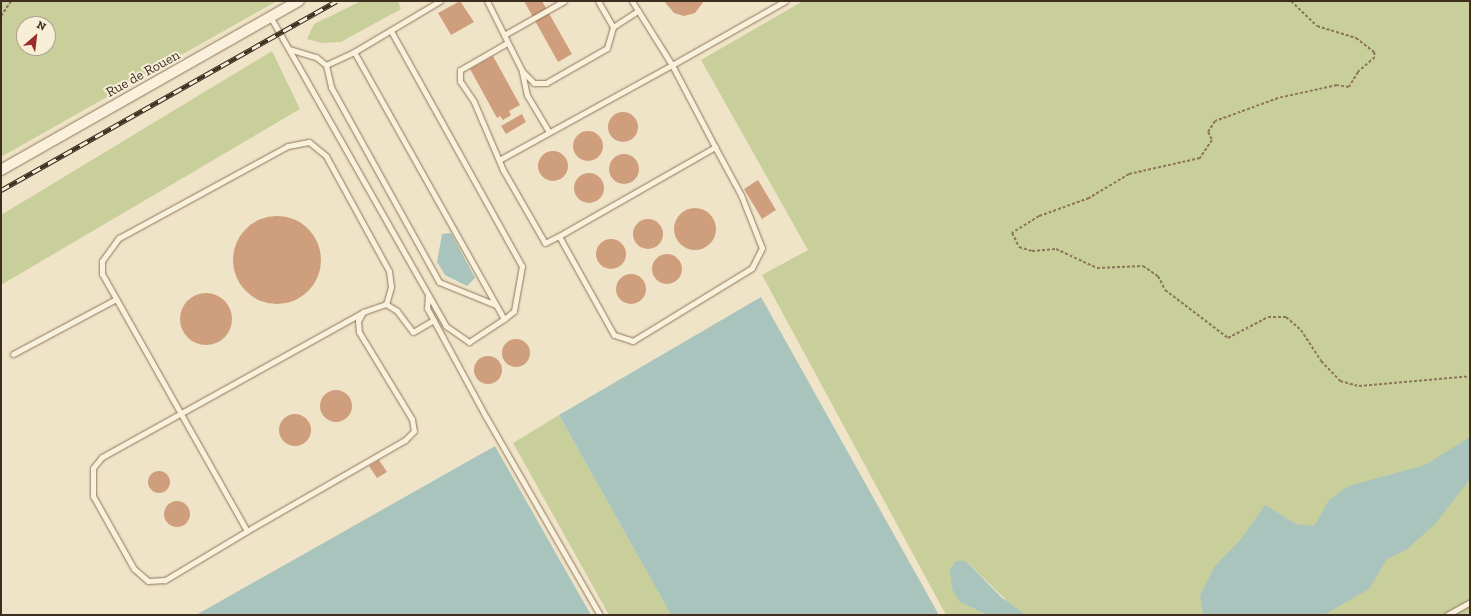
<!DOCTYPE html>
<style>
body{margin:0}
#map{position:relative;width:1471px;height:616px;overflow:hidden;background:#f0e4c8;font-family:"Zilla Slab",serif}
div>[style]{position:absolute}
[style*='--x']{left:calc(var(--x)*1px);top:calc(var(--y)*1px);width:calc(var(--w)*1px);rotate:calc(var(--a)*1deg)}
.green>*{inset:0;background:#c9cf9b}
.water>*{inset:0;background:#a9c4bc}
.building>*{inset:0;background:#cf9f7d}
.round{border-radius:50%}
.path>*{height:2px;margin-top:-1px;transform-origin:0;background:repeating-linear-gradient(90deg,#8d765c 0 3px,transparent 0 5px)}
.roads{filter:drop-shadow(0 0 1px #8d765c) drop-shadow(0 0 1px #8d765c)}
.lane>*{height:5px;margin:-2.5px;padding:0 2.5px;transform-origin:2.5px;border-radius:2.5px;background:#faf1dc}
.street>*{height:10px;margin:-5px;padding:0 5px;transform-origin:5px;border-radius:5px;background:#faf1dc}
.rail>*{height:4.5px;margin-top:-2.25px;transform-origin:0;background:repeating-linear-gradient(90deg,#f7eed8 0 9px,#3d2e20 0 18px);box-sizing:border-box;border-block:1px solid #3d2e20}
span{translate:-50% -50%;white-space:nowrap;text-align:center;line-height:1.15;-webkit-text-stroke:4px #f7eed8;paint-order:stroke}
.street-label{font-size:14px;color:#3d2e20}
.frame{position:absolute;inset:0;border:2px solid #3d2e20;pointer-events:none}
.north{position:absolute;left:16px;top:16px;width:40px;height:40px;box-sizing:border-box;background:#f7eed8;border:1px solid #ada18e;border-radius:50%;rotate:28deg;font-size:11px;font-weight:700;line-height:16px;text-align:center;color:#3d2e20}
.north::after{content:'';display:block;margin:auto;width:14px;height:18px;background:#9e2a2b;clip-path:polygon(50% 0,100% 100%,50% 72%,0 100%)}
</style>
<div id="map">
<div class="green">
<div style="clip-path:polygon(evenodd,1px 1px,277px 1px,1px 157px,1px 1px,24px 24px,48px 24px,48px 48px,24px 48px,24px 24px)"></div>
<div style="clip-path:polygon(361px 1px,398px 1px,401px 9px,341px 42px,322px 43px,307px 39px,314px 24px)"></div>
<div style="clip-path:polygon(803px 1px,1470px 1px,1470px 615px,1013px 615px,1005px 599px,966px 561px,960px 602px,987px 615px,946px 615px,762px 275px,808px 250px,701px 60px)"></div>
<div style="clip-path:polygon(272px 51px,300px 109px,1px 285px,1px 215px)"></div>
<div style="clip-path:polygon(559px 415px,671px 615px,609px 615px,513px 443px)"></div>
</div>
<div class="water">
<div style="clip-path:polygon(451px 233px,475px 278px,467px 286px,445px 275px,437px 262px,442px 234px)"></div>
<div style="clip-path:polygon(761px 297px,939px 615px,671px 615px,559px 415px)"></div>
<div style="clip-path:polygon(1470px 437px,1470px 479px,1435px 524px,1406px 550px,1387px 559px,1369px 589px,1324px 615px,1203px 615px,1200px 596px,1214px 567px,1242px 538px,1265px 505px,1296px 524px,1314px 526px,1329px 500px,1349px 486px,1425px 465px)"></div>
<div style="clip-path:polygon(495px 446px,591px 615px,196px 615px)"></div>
<div style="clip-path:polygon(956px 561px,966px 561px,1001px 597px,1026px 615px,987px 615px,960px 602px,952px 589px,950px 569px)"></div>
</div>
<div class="building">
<div style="clip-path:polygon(460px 1px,474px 22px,451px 35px,438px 13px)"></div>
<div style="clip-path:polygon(524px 1px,542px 1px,572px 54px,558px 62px)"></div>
<div style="clip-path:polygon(664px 1px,704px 1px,695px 13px,684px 16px,674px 13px)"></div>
<div style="clip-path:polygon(493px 56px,520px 105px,509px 111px,511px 115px,503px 120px,500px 116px,497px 118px,470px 69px)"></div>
<div class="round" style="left:608px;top:112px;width:30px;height:30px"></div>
<div style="clip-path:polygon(522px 114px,526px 122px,506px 134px,501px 126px)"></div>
<div class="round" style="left:573px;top:131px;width:30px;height:30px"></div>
<div class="round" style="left:538px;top:151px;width:30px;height:30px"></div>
<div class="round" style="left:609px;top:154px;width:30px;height:30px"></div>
<div class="round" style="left:574px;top:173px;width:30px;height:30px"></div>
<div style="clip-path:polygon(758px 180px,776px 210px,762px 219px,744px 189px)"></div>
<div class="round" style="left:674px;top:208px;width:42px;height:42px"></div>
<div class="round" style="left:233px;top:216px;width:88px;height:88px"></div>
<div class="round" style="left:633px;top:219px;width:30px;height:30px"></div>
<div class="round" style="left:596px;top:239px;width:30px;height:30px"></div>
<div class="round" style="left:652px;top:254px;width:30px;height:30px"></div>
<div class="round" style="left:616px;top:274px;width:30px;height:30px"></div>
<div class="round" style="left:180px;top:293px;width:52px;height:52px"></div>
<div class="round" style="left:502px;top:339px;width:28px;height:28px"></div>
<div class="round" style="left:474px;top:356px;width:28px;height:28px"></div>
<div class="round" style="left:320px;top:390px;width:32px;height:32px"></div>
<div class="round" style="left:279px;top:414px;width:32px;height:32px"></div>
<div style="clip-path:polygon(379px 460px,387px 472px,377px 478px,369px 466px)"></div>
<div class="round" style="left:148px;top:471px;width:22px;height:22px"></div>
<div class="round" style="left:164px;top:501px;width:26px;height:26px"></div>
</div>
<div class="path">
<div style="--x:1291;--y:1;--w:36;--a:44"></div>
<div style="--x:1317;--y:26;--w:41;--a:17.1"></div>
<div style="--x:1356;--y:38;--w:23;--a:38"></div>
<div style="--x:1374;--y:52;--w:5;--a:79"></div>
<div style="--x:1375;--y:57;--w:23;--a:139"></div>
<div style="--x:1358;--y:72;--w:17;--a:121"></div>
<div style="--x:1349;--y:87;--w:12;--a:-171"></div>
<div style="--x:1337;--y:85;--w:60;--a:167.6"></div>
<div style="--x:1278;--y:98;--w:67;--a:159.9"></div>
<div style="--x:1215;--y:121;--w:13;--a:122"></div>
<div style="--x:1208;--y:132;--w:9;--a:63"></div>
<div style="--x:1212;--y:140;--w:22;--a:124"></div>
<div style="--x:1200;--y:158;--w:73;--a:167.3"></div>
<div style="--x:1129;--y:174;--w:47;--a:149"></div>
<div style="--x:1089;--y:198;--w:53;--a:160.2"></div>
<div style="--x:1039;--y:216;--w:32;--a:148"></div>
<div style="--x:1012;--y:233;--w:16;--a:63"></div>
<div style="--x:1019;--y:247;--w:14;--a:17"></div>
<div style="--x:1032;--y:251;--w:24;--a:-5"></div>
<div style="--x:1056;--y:249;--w:45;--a:24.9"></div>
<div style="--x:1097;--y:268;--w:46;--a:-2.5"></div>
<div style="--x:1143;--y:266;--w:18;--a:34"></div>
<div style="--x:1158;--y:276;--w:16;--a:63"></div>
<div style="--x:1165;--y:290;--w:79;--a:37.3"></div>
<div style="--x:1228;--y:338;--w:45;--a:-27.7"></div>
<div style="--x:1268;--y:317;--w:18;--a:0"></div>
<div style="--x:1286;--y:317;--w:20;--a:41"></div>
<div style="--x:1301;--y:330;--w:37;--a:57"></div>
<div style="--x:1321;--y:361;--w:28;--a:46"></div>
<div style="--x:1340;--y:381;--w:20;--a:15"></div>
<div style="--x:1359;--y:386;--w:111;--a:-5.1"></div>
<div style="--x:1;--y:16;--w:18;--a:-56"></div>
</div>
<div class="roads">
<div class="lane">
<div style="--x:487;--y:1;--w:78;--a:63.4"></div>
<div style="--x:522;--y:71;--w:17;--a:45"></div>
<div style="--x:534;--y:83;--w:12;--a:0"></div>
<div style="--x:546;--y:83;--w:70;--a:-29.8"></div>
<div style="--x:607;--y:48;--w:22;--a:-74"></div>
<div style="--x:613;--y:27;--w:30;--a:-120"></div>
<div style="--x:632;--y:1;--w:75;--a:58"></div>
<div style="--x:672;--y:65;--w:130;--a:-29.5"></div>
<div style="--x:271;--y:18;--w:354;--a:60.4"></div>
<div style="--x:446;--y:326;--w:28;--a:35"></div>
<div style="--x:469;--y:342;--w:42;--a:-33.3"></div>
<div style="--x:504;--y:319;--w:306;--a:-119.3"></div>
<div style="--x:354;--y:52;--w:100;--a:-30.7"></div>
<div style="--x:613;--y:27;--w:30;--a:-33"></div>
<div style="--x:391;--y:31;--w:269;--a:60.9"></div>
<div style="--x:522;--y:266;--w:46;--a:100.1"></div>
<div style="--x:514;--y:311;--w:13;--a:141"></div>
<div style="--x:504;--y:35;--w:69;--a:-29.5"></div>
<div style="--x:507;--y:43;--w:54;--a:150.1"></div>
<div style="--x:460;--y:70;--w:11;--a:90"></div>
<div style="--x:460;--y:81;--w:25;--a:56"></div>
<div style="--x:474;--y:102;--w:74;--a:66.9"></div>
<div style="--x:503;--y:170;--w:84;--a:60.1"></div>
<div style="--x:545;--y:243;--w:16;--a:-27"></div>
<div style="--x:289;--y:49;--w:28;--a:17"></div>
<div style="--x:316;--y:57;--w:13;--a:39"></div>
<div style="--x:326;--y:65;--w:23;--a:77"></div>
<div style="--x:331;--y:87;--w:223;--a:61"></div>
<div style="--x:439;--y:282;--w:61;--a:22"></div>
<div style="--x:326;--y:65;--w:31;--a:-25"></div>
<div style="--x:522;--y:72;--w:24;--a:78"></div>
<div style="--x:527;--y:95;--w:43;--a:59.3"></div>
<div style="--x:499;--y:160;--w:197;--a:-28.8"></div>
<div style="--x:672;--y:65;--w:93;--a:62.3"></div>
<div style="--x:715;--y:147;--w:55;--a:61.6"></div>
<div style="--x:741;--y:195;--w:57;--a:68.4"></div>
<div style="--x:762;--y:248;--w:22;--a:117"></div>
<div style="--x:752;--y:268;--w:140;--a:148.5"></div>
<div style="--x:633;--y:341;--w:20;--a:-162"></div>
<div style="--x:614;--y:335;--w:113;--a:-119.1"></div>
<div style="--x:559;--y:236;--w:180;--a:-29.7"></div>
<div style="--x:428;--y:295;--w:13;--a:94"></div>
<div style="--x:427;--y:308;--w:124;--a:61.6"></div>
<div style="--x:486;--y:417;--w:228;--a:60.1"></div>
<div style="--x:386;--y:304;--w:24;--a:161"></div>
<div style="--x:363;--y:312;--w:10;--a:119"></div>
<div style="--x:358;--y:321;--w:11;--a:85"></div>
<div style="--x:359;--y:332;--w:102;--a:58.7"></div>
<div style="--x:412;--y:419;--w:12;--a:81"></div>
<div style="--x:414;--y:431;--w:13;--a:135"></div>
<div style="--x:405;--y:440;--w:182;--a:150.1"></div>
<div style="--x:247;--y:531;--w:295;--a:-119.4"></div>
<div style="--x:102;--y:274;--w:13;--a:-90"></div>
<div style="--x:102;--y:261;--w:29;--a:-54"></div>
<div style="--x:119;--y:238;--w:192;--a:-28.6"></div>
<div style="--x:288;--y:146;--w:21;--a:-11"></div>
<div style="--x:309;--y:142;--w:22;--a:39"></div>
<div style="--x:326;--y:156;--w:131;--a:61.3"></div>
<div style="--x:389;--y:271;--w:16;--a:83"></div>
<div style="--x:391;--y:287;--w:18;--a:106"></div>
<div style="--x:386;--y:304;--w:13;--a:32"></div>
<div style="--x:397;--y:311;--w:26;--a:53"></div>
<div style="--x:413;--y:332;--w:24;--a:-30"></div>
<div style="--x:13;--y:354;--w:117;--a:-28.1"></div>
<div style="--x:247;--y:531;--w:96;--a:149.1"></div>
<div style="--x:165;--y:580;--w:17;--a:177"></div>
<div style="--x:148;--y:581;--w:18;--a:-139"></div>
<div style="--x:134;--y:569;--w:84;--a:-119.3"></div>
<div style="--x:93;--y:496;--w:28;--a:-90"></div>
<div style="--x:93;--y:468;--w:14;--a:-51"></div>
<div style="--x:102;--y:457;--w:297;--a:-29"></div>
<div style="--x:1447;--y:615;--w:26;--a:-29"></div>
</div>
<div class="street">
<div style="--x:1;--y:170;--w:343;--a:-29.6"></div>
</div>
</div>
<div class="rail">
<div style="--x:1;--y:190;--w:385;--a:-29.4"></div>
</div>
<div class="street-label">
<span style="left:143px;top:74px;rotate:-29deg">Rue de Rouen</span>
</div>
<div class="frame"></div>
<div class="north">N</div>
</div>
